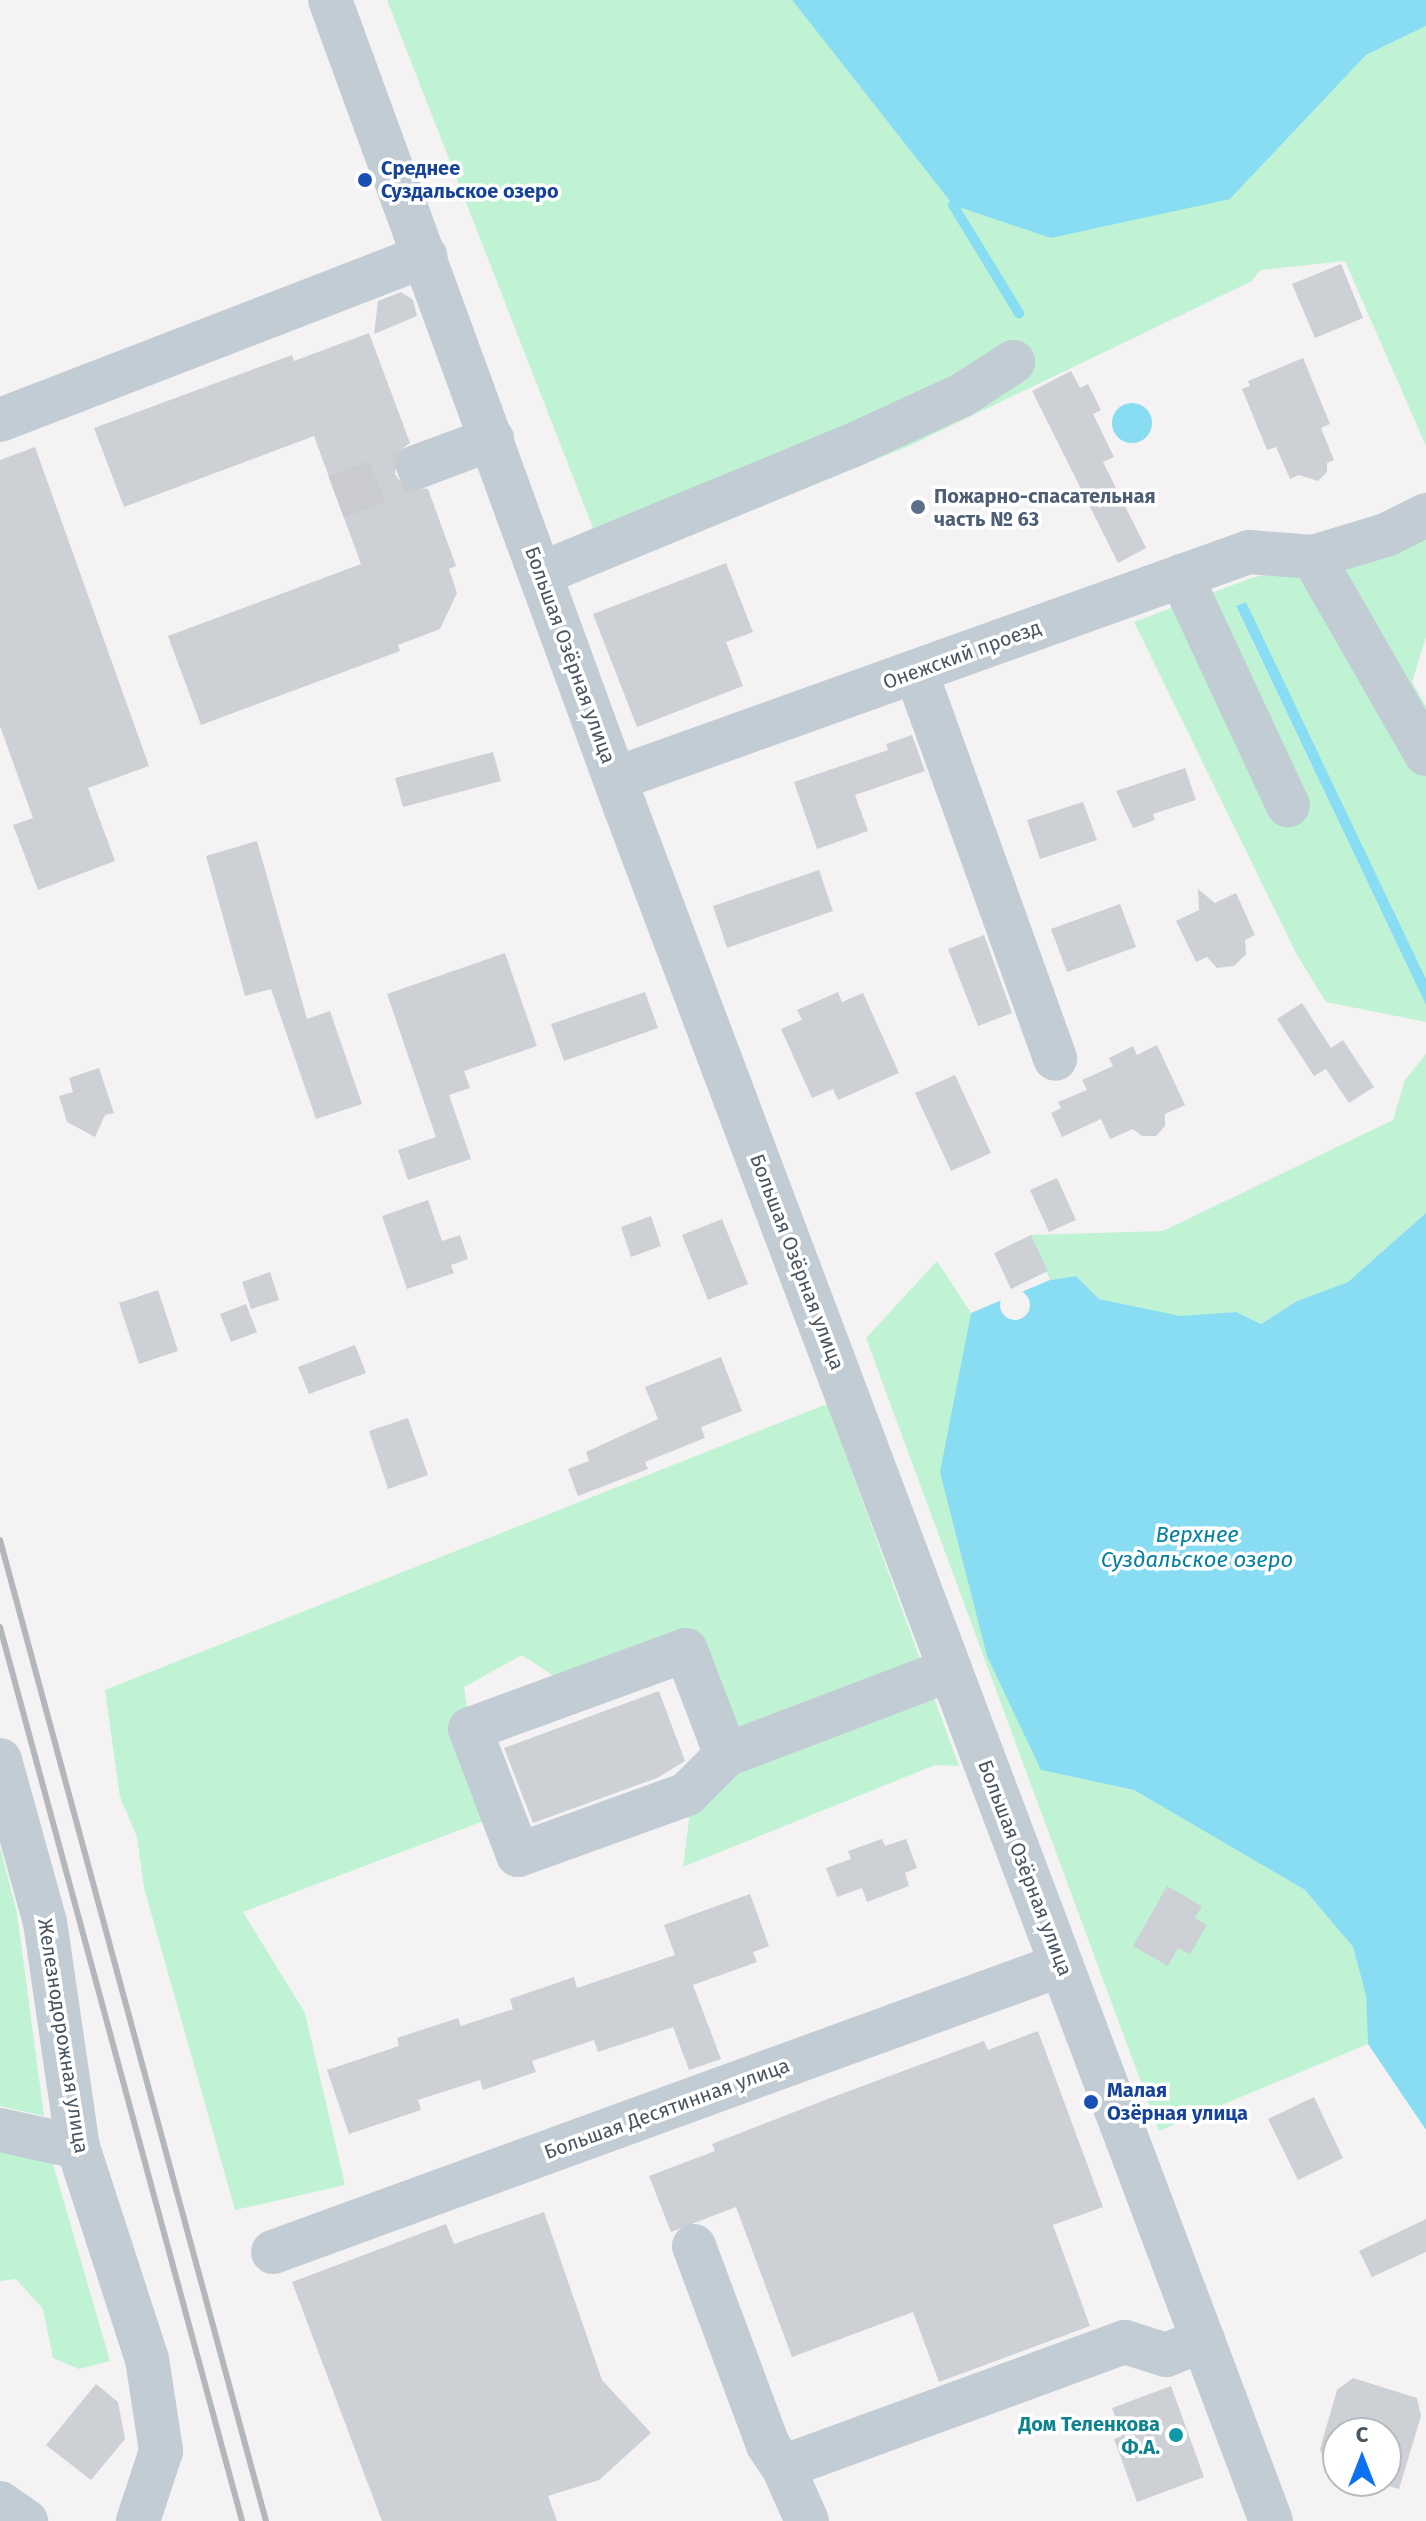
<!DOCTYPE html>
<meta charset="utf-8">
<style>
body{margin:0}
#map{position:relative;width:1426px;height:2521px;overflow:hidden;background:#f4f2f2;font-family:"Fira Sans",sans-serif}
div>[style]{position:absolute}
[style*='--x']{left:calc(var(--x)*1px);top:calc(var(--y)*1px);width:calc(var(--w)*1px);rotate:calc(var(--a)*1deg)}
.green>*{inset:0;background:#bff3d3}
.water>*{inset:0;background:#89ddf3}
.round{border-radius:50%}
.pier>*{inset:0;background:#f4f2f2}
.stream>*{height:10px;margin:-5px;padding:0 5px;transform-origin:5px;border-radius:5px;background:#89ddf3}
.building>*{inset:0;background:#cdd1d6}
.minor-tunnel>*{height:44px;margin-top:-22px;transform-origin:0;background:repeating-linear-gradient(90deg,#c9cbce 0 44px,transparent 0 66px)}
.minor>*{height:44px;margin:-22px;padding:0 22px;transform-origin:22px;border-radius:22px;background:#c2ccd4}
.rail>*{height:6px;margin:-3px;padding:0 3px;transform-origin:3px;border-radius:3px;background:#b3b7bc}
.dots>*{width:22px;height:22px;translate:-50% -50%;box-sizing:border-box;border:4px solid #fff;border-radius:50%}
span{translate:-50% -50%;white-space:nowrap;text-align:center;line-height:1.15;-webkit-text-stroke:7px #fff;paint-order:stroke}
.transit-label{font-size:20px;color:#164399;font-weight:700}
.left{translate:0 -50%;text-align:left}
.service-label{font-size:20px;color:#4e5e75;font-weight:700}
.street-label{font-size:20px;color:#485561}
.culture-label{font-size:20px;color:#0d838f;font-weight:700}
.right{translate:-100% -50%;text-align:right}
.water-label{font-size:22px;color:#0480a1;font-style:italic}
.north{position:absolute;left:1322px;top:2417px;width:80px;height:80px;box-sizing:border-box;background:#fff;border:2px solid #b6bbc0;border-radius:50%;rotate:0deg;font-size:22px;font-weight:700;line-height:32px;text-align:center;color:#485561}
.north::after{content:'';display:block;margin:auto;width:28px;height:36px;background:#0c71f3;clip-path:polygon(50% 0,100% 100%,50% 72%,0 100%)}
</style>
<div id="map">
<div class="green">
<div style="clip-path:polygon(387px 0,792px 0,953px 205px,1230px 199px,1366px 55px,1426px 26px,1426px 446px,1345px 261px,1260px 270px,1252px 281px,909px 446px,609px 569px)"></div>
<div style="clip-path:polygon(1426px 531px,1426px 637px,1412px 682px,1426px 706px,1426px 979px,1246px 603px,1236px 607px,1426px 1005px,1426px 1022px,1326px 1002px,1297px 955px,1134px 622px,1254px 577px,1301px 570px)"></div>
<div style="clip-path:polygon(1426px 1054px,1426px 1213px,1348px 1282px,1297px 1301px,1261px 1324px,1236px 1312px,1180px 1317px,1099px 1299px,1076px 1276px,1050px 1280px,1031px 1235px,1163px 1231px,1393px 1120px,1405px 1080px)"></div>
<div style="clip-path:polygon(937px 1261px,971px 1313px,941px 1472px,1047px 1771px,1134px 1790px,1305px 1890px,1353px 1947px,1366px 1996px,1368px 2044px,1159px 2131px,866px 1338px)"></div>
<div style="clip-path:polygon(827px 1404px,959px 1766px,935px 1765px,683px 1867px,690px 1812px,726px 1755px,686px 1650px,575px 1690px,522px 1655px,464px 1687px,470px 1729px,502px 1814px,243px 1912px,305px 2013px,345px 2185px,235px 2210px,144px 1888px,137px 1837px,120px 1797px,105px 1690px)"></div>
<div style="clip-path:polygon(0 1847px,17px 1913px,44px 2116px,0 2106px)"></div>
<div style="clip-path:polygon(0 2146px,51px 2157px,110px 2361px,79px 2369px,53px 2358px,43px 2309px,16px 2279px,0 2281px)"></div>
</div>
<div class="water">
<div style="clip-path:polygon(792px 0,1426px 0,1426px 26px,1366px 55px,1230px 199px,1051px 238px,953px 205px)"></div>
<div class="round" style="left:1112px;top:403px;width:40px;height:40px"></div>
<div style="clip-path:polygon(1246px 602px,1426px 979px,1426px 1005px,1236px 606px)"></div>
<div style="clip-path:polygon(1426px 1213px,1426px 2130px,1368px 2044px,1366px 1996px,1353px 1947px,1305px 1890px,1134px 1790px,1041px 1770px,987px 1656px,940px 1472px,971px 1313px,1050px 1280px,1076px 1276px,1099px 1299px,1180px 1316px,1236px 1312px,1261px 1324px,1297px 1301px,1348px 1282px)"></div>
</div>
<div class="pier">
<div class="round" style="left:1000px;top:1290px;width:30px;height:30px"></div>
</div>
<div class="stream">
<div style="--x:953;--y:205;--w:127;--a:58.6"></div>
</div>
<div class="building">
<div style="clip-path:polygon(1341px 264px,1363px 318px,1315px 338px,1292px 284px)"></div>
<div style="clip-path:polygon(401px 292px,413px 300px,417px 316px,374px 334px,378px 301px)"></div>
<div style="clip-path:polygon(369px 333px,410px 443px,399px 451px,395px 474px,404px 486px,428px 489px,456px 566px,449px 569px,457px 593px,440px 629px,398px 645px,400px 651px,201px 725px,168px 636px,361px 564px,314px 436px,124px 507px,94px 428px,292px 355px,294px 361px)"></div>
<div style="clip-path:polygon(1303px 358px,1330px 424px,1321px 428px,1334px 460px,1327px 463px,1327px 472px,1318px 481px,1299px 475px,1290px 479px,1276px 447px,1267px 450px,1242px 389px,1250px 386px,1248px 381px)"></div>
<div style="clip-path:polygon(1071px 371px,1080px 388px,1088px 384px,1101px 410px,1093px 414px,1114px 457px,1103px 462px,1146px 548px,1118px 563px,1032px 391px)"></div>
<div style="clip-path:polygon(35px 447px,149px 766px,88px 788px,115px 861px,38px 890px,13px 825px,33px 818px,0 726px,0 460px)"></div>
<div style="clip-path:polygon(726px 563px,753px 632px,726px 642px,743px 686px,637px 727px,593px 614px)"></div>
<div style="clip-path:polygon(912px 735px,925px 771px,855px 795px,868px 831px,817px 849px,794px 782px,888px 750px,886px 744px)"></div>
<div style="clip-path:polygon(493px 752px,501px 781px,403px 807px,395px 778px)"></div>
<div style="clip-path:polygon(1185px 768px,1196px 800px,1153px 814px,1155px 820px,1133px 828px,1116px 791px)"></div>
<div style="clip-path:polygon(1083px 802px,1097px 840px,1040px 859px,1027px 820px)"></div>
<div style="clip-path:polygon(257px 841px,307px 1019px,330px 1011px,362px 1104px,316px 1119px,271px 989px,245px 996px,206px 856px)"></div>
<div style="clip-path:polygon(819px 870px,833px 911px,727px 948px,713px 906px)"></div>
<div style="clip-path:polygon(1198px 889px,1215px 903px,1236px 893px,1255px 935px,1245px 940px,1246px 954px,1234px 966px,1217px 968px,1207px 957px,1196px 962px,1176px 921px,1199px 910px)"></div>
<div style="clip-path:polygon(1120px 904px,1136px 947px,1067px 972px,1051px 929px)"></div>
<div style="clip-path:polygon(984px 935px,1012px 1013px,978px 1026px,948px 949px)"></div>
<div style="clip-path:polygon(505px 953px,537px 1046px,464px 1071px,470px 1088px,449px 1095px,471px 1159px,408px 1180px,398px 1150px,436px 1137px,387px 994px)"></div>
<div style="clip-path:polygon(645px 992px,658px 1028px,564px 1061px,551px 1024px)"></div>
<div style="clip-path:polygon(838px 992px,842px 1002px,863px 993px,899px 1073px,838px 1100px,833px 1089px,812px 1098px,781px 1029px,802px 1020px,797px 1010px)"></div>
<div style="clip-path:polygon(1302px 1003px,1331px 1048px,1343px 1040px,1374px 1087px,1349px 1103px,1326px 1069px,1314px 1076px,1277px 1019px)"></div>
<div style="clip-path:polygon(1157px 1045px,1185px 1105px,1165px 1114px,1165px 1126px,1156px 1136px,1142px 1136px,1133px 1129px,1110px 1139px,1101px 1119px,1062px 1137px,1051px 1113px,1061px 1108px,1058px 1102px,1087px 1090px,1082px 1080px,1113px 1066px,1109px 1058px,1133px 1046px,1137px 1055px)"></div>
<div style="clip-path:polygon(99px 1068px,114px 1113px,105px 1115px,95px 1137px,67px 1122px,59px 1096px,73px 1092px,69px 1078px)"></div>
<div style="clip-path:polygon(955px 1075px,991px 1153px,951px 1171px,915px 1093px)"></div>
<div style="clip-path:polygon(1057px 1178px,1076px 1220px,1049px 1232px,1030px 1190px)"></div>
<div style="clip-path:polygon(428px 1200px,442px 1241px,460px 1235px,468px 1259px,451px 1265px,454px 1273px,407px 1289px,382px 1216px)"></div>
<div style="clip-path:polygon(651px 1216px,661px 1246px,631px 1257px,621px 1227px)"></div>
<div style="clip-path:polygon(722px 1219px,748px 1284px,708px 1300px,682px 1235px)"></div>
<div style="clip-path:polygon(1031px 1235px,1048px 1271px,1011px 1289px,994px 1253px)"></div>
<div style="clip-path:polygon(270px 1272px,279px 1300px,251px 1309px,242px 1282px)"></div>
<div style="clip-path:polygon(158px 1290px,178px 1351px,139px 1364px,119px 1303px)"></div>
<div style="clip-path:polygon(246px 1304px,257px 1332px,231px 1342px,220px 1314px)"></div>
<div style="clip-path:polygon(355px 1345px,366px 1373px,309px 1394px,298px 1367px)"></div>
<div style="clip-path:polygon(721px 1357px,742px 1411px,701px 1427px,705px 1438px,645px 1462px,648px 1469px,578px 1496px,568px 1469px,589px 1461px,586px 1452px,658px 1419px,645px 1387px)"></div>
<div style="clip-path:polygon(408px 1418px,428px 1475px,388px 1489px,369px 1431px)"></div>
<div style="clip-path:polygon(659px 1691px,685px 1761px,657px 1778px,533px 1823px,504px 1748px)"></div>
<div style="clip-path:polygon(882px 1839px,885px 1846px,906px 1839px,917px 1868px,905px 1873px,909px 1886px,867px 1902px,862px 1888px,837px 1897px,826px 1868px,851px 1859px,848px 1851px)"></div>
<div style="clip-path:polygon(1167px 1886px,1202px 1906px,1195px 1918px,1207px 1925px,1190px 1954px,1178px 1948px,1168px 1966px,1133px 1946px)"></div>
<div style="clip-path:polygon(750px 1894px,769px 1946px,753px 1952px,757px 1962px,693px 1985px,721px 2059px,689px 2070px,673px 2027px,598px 2052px,594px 2040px,532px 2061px,536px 2072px,483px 2090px,480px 2080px,418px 2100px,421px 2110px,349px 2134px,327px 2070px,399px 2046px,397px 2038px,458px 2018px,461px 2026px,513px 2009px,510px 1999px,574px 1977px,577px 1988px,675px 1955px,664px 1925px)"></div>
<div style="clip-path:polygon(1038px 2031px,1103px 2207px,1053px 2225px,1090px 2326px,939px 2382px,913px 2312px,792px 2357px,736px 2207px,671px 2232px,649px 2176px,715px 2151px,712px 2144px,833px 2097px,984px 2041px,988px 2050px)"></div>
<div style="clip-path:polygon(1314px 2097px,1343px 2158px,1298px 2180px,1268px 2119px)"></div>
<div style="clip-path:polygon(544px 2212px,602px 2380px,651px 2433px,599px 2480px,548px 2496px,557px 2521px,382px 2521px,292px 2282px,446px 2224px,454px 2244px)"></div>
<div style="clip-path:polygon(1426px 2219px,1426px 2252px,1372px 2277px,1359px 2251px)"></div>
<div style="clip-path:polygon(1353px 2378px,1417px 2398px,1421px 2416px,1399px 2489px,1371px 2481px,1386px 2481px,1386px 2433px,1338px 2433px,1338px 2471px,1326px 2467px,1320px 2449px,1337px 2390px)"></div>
<div style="clip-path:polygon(96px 2384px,118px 2402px,125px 2439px,91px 2480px,46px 2445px)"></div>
<div style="clip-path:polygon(1171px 2386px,1204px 2477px,1137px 2502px,1114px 2439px,1122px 2436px,1112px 2408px)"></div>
</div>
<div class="minor-tunnel">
<div style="--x:336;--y:497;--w:89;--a:-20.5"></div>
</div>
<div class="minor">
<div style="--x:330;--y:0;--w:859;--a:69.92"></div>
<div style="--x:625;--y:807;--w:1832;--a:69.35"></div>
<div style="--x:0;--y:420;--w:456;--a:-21.1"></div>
<div style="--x:419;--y:466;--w:78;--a:-20.3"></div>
<div style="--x:1313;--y:557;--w:227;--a:60.2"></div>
<div style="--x:540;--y:574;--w:336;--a:-22.4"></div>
<div style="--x:851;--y:446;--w:122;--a:-24.7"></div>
<div style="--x:962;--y:395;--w:61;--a:-32.9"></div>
<div style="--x:1181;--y:576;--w:253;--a:65"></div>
<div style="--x:916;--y:672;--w:411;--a:70.2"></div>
<div style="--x:615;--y:779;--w:673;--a:-19.7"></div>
<div style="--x:1249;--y:552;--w:64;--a:4.5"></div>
<div style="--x:1313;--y:557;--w:76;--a:-16.8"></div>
<div style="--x:1386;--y:535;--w:45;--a:-26.6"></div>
<div style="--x:726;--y:1755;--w:112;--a:-110.9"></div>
<div style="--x:686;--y:1650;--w:230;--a:159.9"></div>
<div style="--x:470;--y:1729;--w:135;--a:69.1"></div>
<div style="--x:518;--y:1855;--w:180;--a:-19.8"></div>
<div style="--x:687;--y:1794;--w:55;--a:-45"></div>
<div style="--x:726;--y:1755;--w:240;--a:-20.8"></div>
<div style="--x:0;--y:1760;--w:168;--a:74.5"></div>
<div style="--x:45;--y:1922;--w:227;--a:81.7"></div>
<div style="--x:78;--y:2147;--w:223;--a:72"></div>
<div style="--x:147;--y:2359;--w:93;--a:81.3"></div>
<div style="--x:161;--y:2451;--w:74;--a:108.2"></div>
<div style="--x:0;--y:2130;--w:80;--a:12.3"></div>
<div style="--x:694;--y:2246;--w:212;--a:69.6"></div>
<div style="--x:768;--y:2445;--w:27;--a:56"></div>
<div style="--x:783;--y:2467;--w:364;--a:-20.1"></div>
<div style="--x:1125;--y:2342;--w:43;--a:17.6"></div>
<div style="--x:1166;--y:2355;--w:40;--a:-22"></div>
<div style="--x:273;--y:2252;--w:839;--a:-20.01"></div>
<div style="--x:783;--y:2467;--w:59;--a:66"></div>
<div style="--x:0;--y:2503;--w:32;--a:35"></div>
</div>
<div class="rail">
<div style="--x:0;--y:1540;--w:1016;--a:74.83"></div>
<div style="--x:0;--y:1627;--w:926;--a:74.85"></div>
</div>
<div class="dots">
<div style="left:365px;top:180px;background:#1a4fb4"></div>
<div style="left:918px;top:507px;background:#5c6f8a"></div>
<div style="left:1091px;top:2102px;background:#1a4fb4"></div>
<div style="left:1176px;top:2435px;background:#0f9aa8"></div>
</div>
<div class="transit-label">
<span class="left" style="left:381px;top:180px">Среднее<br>Суздальское озеро</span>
<span class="left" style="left:1107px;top:2102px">Малая<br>Озёрная улица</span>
</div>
<div class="service-label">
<span class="left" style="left:934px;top:508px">Пожарно-спасательная<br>часть № 63</span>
</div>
<div class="street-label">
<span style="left:570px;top:655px;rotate:70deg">Большая Озёрная улица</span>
<span style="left:962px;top:655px;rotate:-20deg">Онежский проезд</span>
<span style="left:797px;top:1262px;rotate:69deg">Большая Озёрная улица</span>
<span style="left:1025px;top:1868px;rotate:69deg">Большая Озёрная улица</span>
<span style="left:63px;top:2036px;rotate:81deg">Железнодорожная улица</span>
<span style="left:667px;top:2109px;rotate:-20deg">Большая Десятинная улица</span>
</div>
<div class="culture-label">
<span class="right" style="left:1160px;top:2436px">Дом Теленкова<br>Ф.А.</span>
</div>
<div class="water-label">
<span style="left:1197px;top:1547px">Верхнее<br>Суздальское озеро</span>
</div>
<div class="north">С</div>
</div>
